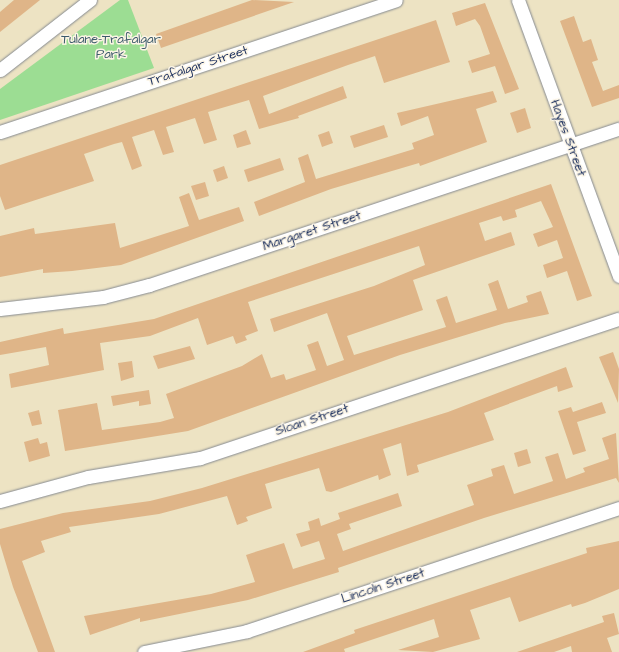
<!DOCTYPE html>
<style>
body{margin:0}
#map{position:relative;width:619px;height:652px;overflow:hidden;background:#ede3c3;font-family:"Architects Daughter",sans-serif}
div>[style]{position:absolute}
[style*='--x']{left:calc(var(--x)*1px);top:calc(var(--y)*1px);width:calc(var(--w)*1px);rotate:calc(var(--a)*1deg)}
.green>*{inset:0;background:#9cdd93}
.building>*{inset:0;background:#dfb588}
.roads{filter:drop-shadow(0 0 1px #848990) drop-shadow(0 0 1px #848990)}
.minor>*{height:13px;margin:-6.5px;padding:0 6.5px;transform-origin:6.5px;border-radius:6.5px;background:#fff}
span{translate:-50% -50%;white-space:nowrap;text-align:center;line-height:1.15;-webkit-text-stroke:3px #fcf5e5;paint-order:stroke}
.park-label{font-size:13px;color:#3b5a6b}
.street-label{font-size:13px;color:#1b2f5e}
</style>
<div id="map">
<div class="green">
<div style="clip-path:polygon(120px 0,128px 0,154px 68px,0 120px,0 89px)"></div>
</div>
<div class="building">
<div style="clip-path:polygon(14px 0,40px 0,0 32px,0 12px)"></div>
<div style="clip-path:polygon(252px 0,294px 2px,161px 48px,156px 34px)"></div>
<div style="clip-path:polygon(485px 3px,519px 89px,505px 94px,495px 66px,472px 73px,468px 61px,490px 54px,480px 26px,475px 19px,456px 26px,452px 13px)"></div>
<div style="clip-path:polygon(574px 16px,583px 42px,591px 39px,598px 60px,592px 62px,603px 91px,619px 85px,619px 98px,592px 107px,560px 21px)"></div>
<div style="clip-path:polygon(436px 20px,450px 62px,384px 83px,375px 56px,348px 65px,263px 96px,269px 114px,343px 86px,347px 98px,298px 116px,299px 118px,259px 129px,249px 100px,208px 112px,217px 140px,204px 144px,195px 118px,166px 127px,174px 152px,163px 155px,154px 130px,132px 137px,142px 166px,132px 170px,122px 142px,114px 144px,84px 154px,94px 181px,5px 210px,0 196px,0 165px)"></div>
<div style="clip-path:polygon(493px 91px,497px 102px,476px 109px,487px 142px,420px 166px,419px 163px,331px 189px,259px 216px,254px 202px,305px 182px,298px 158px,308px 154px,316px 179px,414px 149px,412px 143px,434px 135px,428px 116px,401px 126px,397px 113px)"></div>
<div style="clip-path:polygon(525px 108px,531px 128px,517px 133px,510px 113px)"></div>
<div style="clip-path:polygon(384px 125px,388px 137px,354px 148px,350px 136px)"></div>
<div style="clip-path:polygon(246px 130px,251px 144px,237px 148px,233px 135px)"></div>
<div style="clip-path:polygon(329px 131px,333px 143px,322px 147px,318px 135px)"></div>
<div style="clip-path:polygon(280px 158px,284px 170px,248px 182px,244px 170px)"></div>
<div style="clip-path:polygon(224px 166px,228px 178px,217px 182px,213px 170px)"></div>
<div style="clip-path:polygon(205px 182px,209px 196px,196px 200px,191px 186px)"></div>
<div style="clip-path:polygon(551px 184px,592px 296px,577px 301px,567px 271px,547px 278px,543px 265px,563px 258px,557px 240px,538px 247px,533px 234px,553px 227px,541px 201px,515px 210px,517px 217px,503px 221px,501px 216px,479px 223px,485px 241px,511px 232px,515px 245px,413px 280px,423px 310px,347px 336px,354px 355px,446px 327px,436px 300px,447px 296px,456px 323px,497px 310px,488px 284px,498px 280px,508px 309px,528px 302px,526px 296px,541px 291px,549px 314px,505px 323px,400px 355px,188px 431px,65px 451px,58px 410px,97px 403px,102px 430px,160px 422px,174px 418px,166px 394px,242px 366px,262px 354px,271px 378px,284px 374px,286px 380px,316px 370px,307px 345px,318px 341px,327px 366px,344px 360px,327px 313px,274px 332px,270px 319px,374px 286px,425px 265px,419px 246px,248px 302px,258px 331px,245px 336px,247px 340px,236px 344px,233px 336px,207px 345px,198px 318px,150px 336px,100px 343px,104px 370px,11px 388px,9px 374px,49px 365px,46px 347px,0 355px,0 342px,63px 328px,64px 334px,154px 319px)"></div>
<div style="clip-path:polygon(189px 193px,199px 220px,239px 207px,244px 221px,121px 265px,72px 271px,43px 273px,43px 269px,0 277px,0 236px,34px 228px,35px 234px,115px 223px,120px 248px,189px 226px,179px 197px)"></div>
<div style="clip-path:polygon(190px 346px,195px 359px,158px 369px,153px 356px)"></div>
<div style="clip-path:polygon(613px 352px,619px 369px,618px 403px,599px 357px)"></div>
<div style="clip-path:polygon(132px 361px,134px 377px,121px 381px,118px 363px)"></div>
<div style="clip-path:polygon(566px 367px,573px 387px,558px 392px,557px 386px,484px 413px,494px 440px,417px 465px,419px 472px,407px 476px,401px 443px,383px 449px,391px 475px,379px 480px,378px 475px,331px 492px,326px 491px,319px 468px,265px 484px,272px 508px,246px 517px,248px 521px,237px 525px,227px 496px,159px 514px,69px 527px,71px 532px,41px 541px,45px 552px,22px 561px,55px 652px,38px 652px,13px 587px,0 544px,0 529px,63px 513px,150px 501px,202px 488px,448px 412px)"></div>
<div style="clip-path:polygon(149px 390px,151px 404px,139px 406px,139px 401px,113px 406px,111px 396px)"></div>
<div style="clip-path:polygon(602px 402px,606px 413px,577px 422px,586px 451px,573px 455px,558px 411px,571px 407px,573px 412px)"></div>
<div style="clip-path:polygon(39px 410px,42px 424px,32px 426px,28px 413px)"></div>
<div style="clip-path:polygon(616px 433px,619px 483px,616px 478px,484px 518px,338px 568px,339px 572px,248px 600px,140px 622px,140px 618px,90px 635px,84px 616px,211px 594px,255px 582px,246px 555px,258px 551px,284px 543px,293px 569px,325px 559px,319px 541px,301px 547px,296px 534px,310px 530px,308px 522px,319px 518px,321px 526px,340px 519px,338px 513px,398px 493px,402px 506px,349px 524px,351px 529px,337px 534px,343px 551px,474px 505px,467px 485px,493px 476px,491px 469px,504px 465px,514px 494px,553px 481px,545px 457px,558px 453px,566px 479px,585px 472px,583px 468px,609px 459px,602px 438px)"></div>
<div style="clip-path:polygon(38px 438px,40px 444px,47px 442px,50px 456px,29px 462px,24px 442px)"></div>
<div style="clip-path:polygon(527px 449px,531px 463px,518px 467px,514px 453px)"></div>
<div style="clip-path:polygon(619px 541px,619px 589px,585px 603px,572px 607px,571px 604px,519px 622px,510px 597px,470px 610px,480px 639px,433px 652px,398px 650px,439px 637px,434px 619px,344px 649px,345px 652px,303px 652px,355px 633px,354px 630px,587px 553px,586px 548px)"></div>
<div style="clip-path:polygon(614px 613px,619px 634px,607px 638px,612px 652px,572px 652px,571px 646px,554px 652px,517px 652px,604px 622px,602px 616px)"></div>
</div>
<div class="roads">
<div class="minor">
<div style="--x:518;--y:0;--w:294;--a:69.9"></div>
<div style="--x:0;--y:70;--w:114;--a:-37.9"></div>
<div style="--x:0;--y:132;--w:417;--a:-18.4"></div>
<div style="--x:0;--y:309;--w:104;--a:-6.6"></div>
<div style="--x:103;--y:297;--w:48;--a:-14.6"></div>
<div style="--x:149;--y:285;--w:495;--a:-18.4"></div>
<div style="--x:0;--y:501;--w:91;--a:-15.3"></div>
<div style="--x:88;--y:477;--w:114;--a:-9.6"></div>
<div style="--x:200;--y:458;--w:441;--a:-18.4"></div>
<div style="--x:144;--y:652;--w:105;--a:-11.5"></div>
<div style="--x:247;--y:631;--w:392;--a:-18.3"></div>
</div>
</div>
<div class="park-label">
<span style="left:111px;top:47px">Tulane-Trafalgar<br>Park</span>
</div>
<div class="street-label">
<span style="left:198px;top:66px;rotate:-18deg">Trafalgar Street</span>
<span style="left:568px;top:138px;rotate:70deg">Hayes Street</span>
<span style="left:312px;top:231px;rotate:-18deg">Margaret Street</span>
<span style="left:312px;top:420px;rotate:-18deg">Sloan Street</span>
<span style="left:383px;top:586px;rotate:-18deg">Lincoln Street</span>
</div>
</div>
